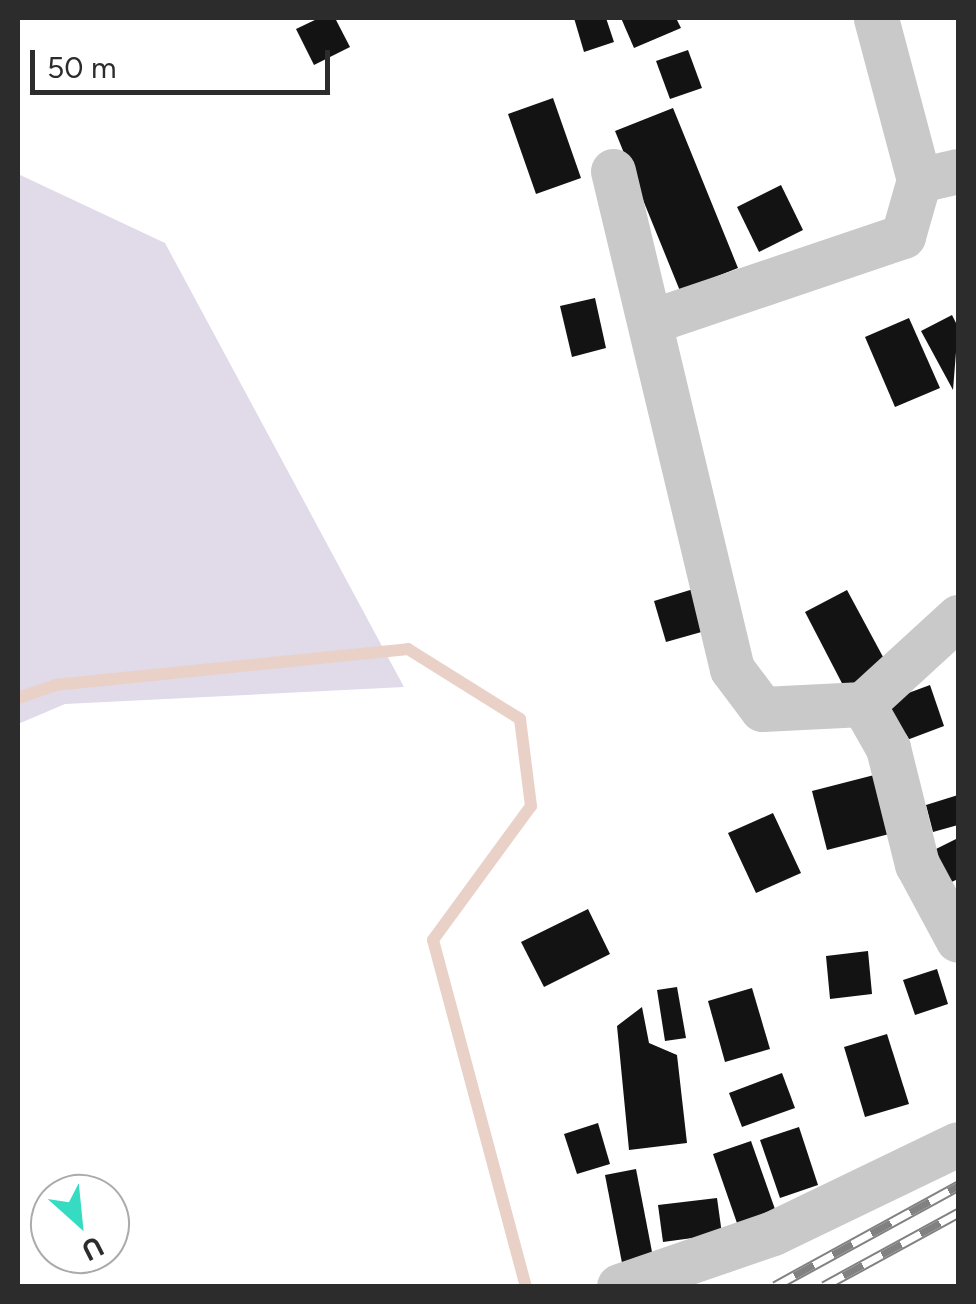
<!DOCTYPE html>
<style>
body{margin:0}
#map{position:relative;width:976px;height:1304px;overflow:hidden;background:#fff;font-family:Figtree,sans-serif}
div>[style]{position:absolute}
[style*='--x']{left:calc(var(--x)*1px);top:calc(var(--y)*1px);width:calc(var(--w)*1px);rotate:calc(var(--a)*1deg)}
.green>*{inset:0;background:#e0dae9}
.stream>*{height:12px;margin:-6px;padding:0 6px;transform-origin:6px;border-radius:6px;background:#e9d1c7}
.building>*{inset:0;background:#131313}
.minor>*{height:45px;margin:-22.5px;padding:0 22.5px;transform-origin:22.5px;border-radius:22.5px;background:#c9c9c9}
.rail>*{height:11px;margin-top:-5.5px;transform-origin:0;background:repeating-linear-gradient(90deg,#fff 0 22px,#818181 0 44px);box-sizing:border-box;border-block:2px solid #818181}
span{translate:-50% -50%;white-space:nowrap;text-align:center;line-height:1.15;-webkit-text-stroke:10px #fff;paint-order:stroke}
.frame{position:absolute;inset:0;border:20px solid #2c2c2c;pointer-events:none}
.north{position:absolute;left:30px;top:1174px;width:100px;height:100px;box-sizing:border-box;background:#fff;border:2px solid #ababab;border-radius:50%;rotate:153deg;font-size:28px;font-weight:700;line-height:40px;text-align:center;color:#2c2c2c}
.north::after{content:'';display:block;margin:auto;width:35px;height:45px;background:#36dcc1;clip-path:polygon(50% 0,100% 100%,50% 72%,0 100%)}
.scale{position:absolute;left:30px;top:50px;width:300px;height:45px;box-sizing:border-box;border:5px solid #2c2c2c;border-top:0;padding-left:12px;font-size:30px;line-height:35px;white-space:nowrap;color:#2c2c2c;-webkit-text-stroke:8px #fff;paint-order:stroke}
</style>
<div id="map">
<div class="green">
<div style="clip-path:polygon(18px 174px,165px 243px,404px 687px,65px 704px,18px 724px)"></div>
</div>
<div class="stream">
<div style="--x:18;--y:698;--w:39;--a:-19"></div>
<div style="--x:55;--y:685;--w:355;--a:-5.8"></div>
<div style="--x:408;--y:649;--w:132;--a:32"></div>
<div style="--x:520;--y:719;--w:88;--a:82.8"></div>
<div style="--x:531;--y:806;--w:166;--a:126.2"></div>
<div style="--x:433;--y:940;--w:358;--a:75"></div>
</div>
<div class="building">
<div style="clip-path:polygon(319px 18px,335px 18px,350px 47px,314px 65px,296px 29px)"></div>
<div style="clip-path:polygon(574px 18px,606px 18px,614px 42px,584px 52px)"></div>
<div style="clip-path:polygon(621px 18px,676px 18px,681px 28px,634px 48px)"></div>
<div style="clip-path:polygon(688px 50px,702px 88px,670px 99px,656px 61px)"></div>
<div style="clip-path:polygon(553px 98px,581px 178px,536px 194px,508px 114px)"></div>
<div style="clip-path:polygon(673px 108px,738px 268px,680px 291px,615px 131px)"></div>
<div style="clip-path:polygon(781px 185px,803px 230px,759px 252px,737px 207px)"></div>
<div style="clip-path:polygon(595px 298px,606px 348px,572px 357px,560px 306px)"></div>
<div style="clip-path:polygon(952px 315px,958px 327px,953px 390px,921px 331px)"></div>
<div style="clip-path:polygon(909px 318px,940px 388px,895px 407px,865px 337px)"></div>
<div style="clip-path:polygon(700px 587px,712px 629px,666px 642px,654px 601px)"></div>
<div style="clip-path:polygon(847px 590px,889px 668px,846px 691px,805px 612px)"></div>
<div style="clip-path:polygon(930px 685px,944px 726px,899px 743px,884px 702px)"></div>
<div style="clip-path:polygon(882px 773px,897px 832px,827px 850px,812px 791px)"></div>
<div style="clip-path:polygon(958px 795px,958px 825px,933px 832px,926px 805px)"></div>
<div style="clip-path:polygon(773px 813px,801px 873px,756px 893px,728px 833px)"></div>
<div style="clip-path:polygon(958px 838px,958px 879px,945px 885px,930px 852px)"></div>
<div style="clip-path:polygon(588px 909px,610px 954px,544px 987px,521px 942px)"></div>
<div style="clip-path:polygon(868px 951px,872px 994px,830px 999px,826px 956px)"></div>
<div style="clip-path:polygon(937px 969px,948px 1004px,915px 1015px,903px 980px)"></div>
<div style="clip-path:polygon(677px 987px,686px 1038px,665px 1041px,657px 990px)"></div>
<div style="clip-path:polygon(752px 988px,770px 1049px,725px 1062px,708px 1001px)"></div>
<div style="clip-path:polygon(642px 1007px,649px 1043px,677px 1055px,687px 1143px,629px 1150px,617px 1026px)"></div>
<div style="clip-path:polygon(887px 1034px,909px 1104px,865px 1117px,844px 1047px)"></div>
<div style="clip-path:polygon(782px 1073px,795px 1108px,742px 1127px,729px 1093px)"></div>
<div style="clip-path:polygon(598px 1123px,610px 1164px,577px 1174px,564px 1134px)"></div>
<div style="clip-path:polygon(799px 1127px,818px 1185px,780px 1198px,760px 1140px)"></div>
<div style="clip-path:polygon(751px 1141px,776px 1212px,738px 1226px,713px 1154px)"></div>
<div style="clip-path:polygon(636px 1169px,653px 1257px,622px 1263px,605px 1175px)"></div>
<div style="clip-path:polygon(717px 1198px,722px 1234px,663px 1242px,658px 1205px)"></div>
</div>
<div class="minor">
<div style="--x:613;--y:171;--w:512;--a:76.56"></div>
<div style="--x:732;--y:669;--w:50;--a:53.1"></div>
<div style="--x:762;--y:709;--w:101;--a:-2.8"></div>
<div style="--x:919;--y:180;--w:40;--a:-13"></div>
<div style="--x:655;--y:320;--w:262;--a:-18.7"></div>
<div style="--x:903;--y:236;--w:58;--a:-74.1"></div>
<div style="--x:919;--y:180;--w:168;--a:-104.9"></div>
<div style="--x:958;--y:617;--w:129;--a:137.5"></div>
<div style="--x:863;--y:704;--w:51;--a:60.4"></div>
<div style="--x:888;--y:748;--w:120;--a:76"></div>
<div style="--x:917;--y:864;--w:86;--a:61.7"></div>
<div style="--x:619;--y:1286;--w:163;--a:-19"></div>
<div style="--x:773;--y:1233;--w:205;--a:-25.7"></div>
</div>
<div class="rail">
<div style="--x:775;--y:1286;--w:209;--a:-28.7"></div>
<div style="--x:824;--y:1286;--w:153;--a:-28.6"></div>
</div>
<div class="frame"></div>
<div class="north">U</div>
<div class="scale">50 m</div>
</div>
